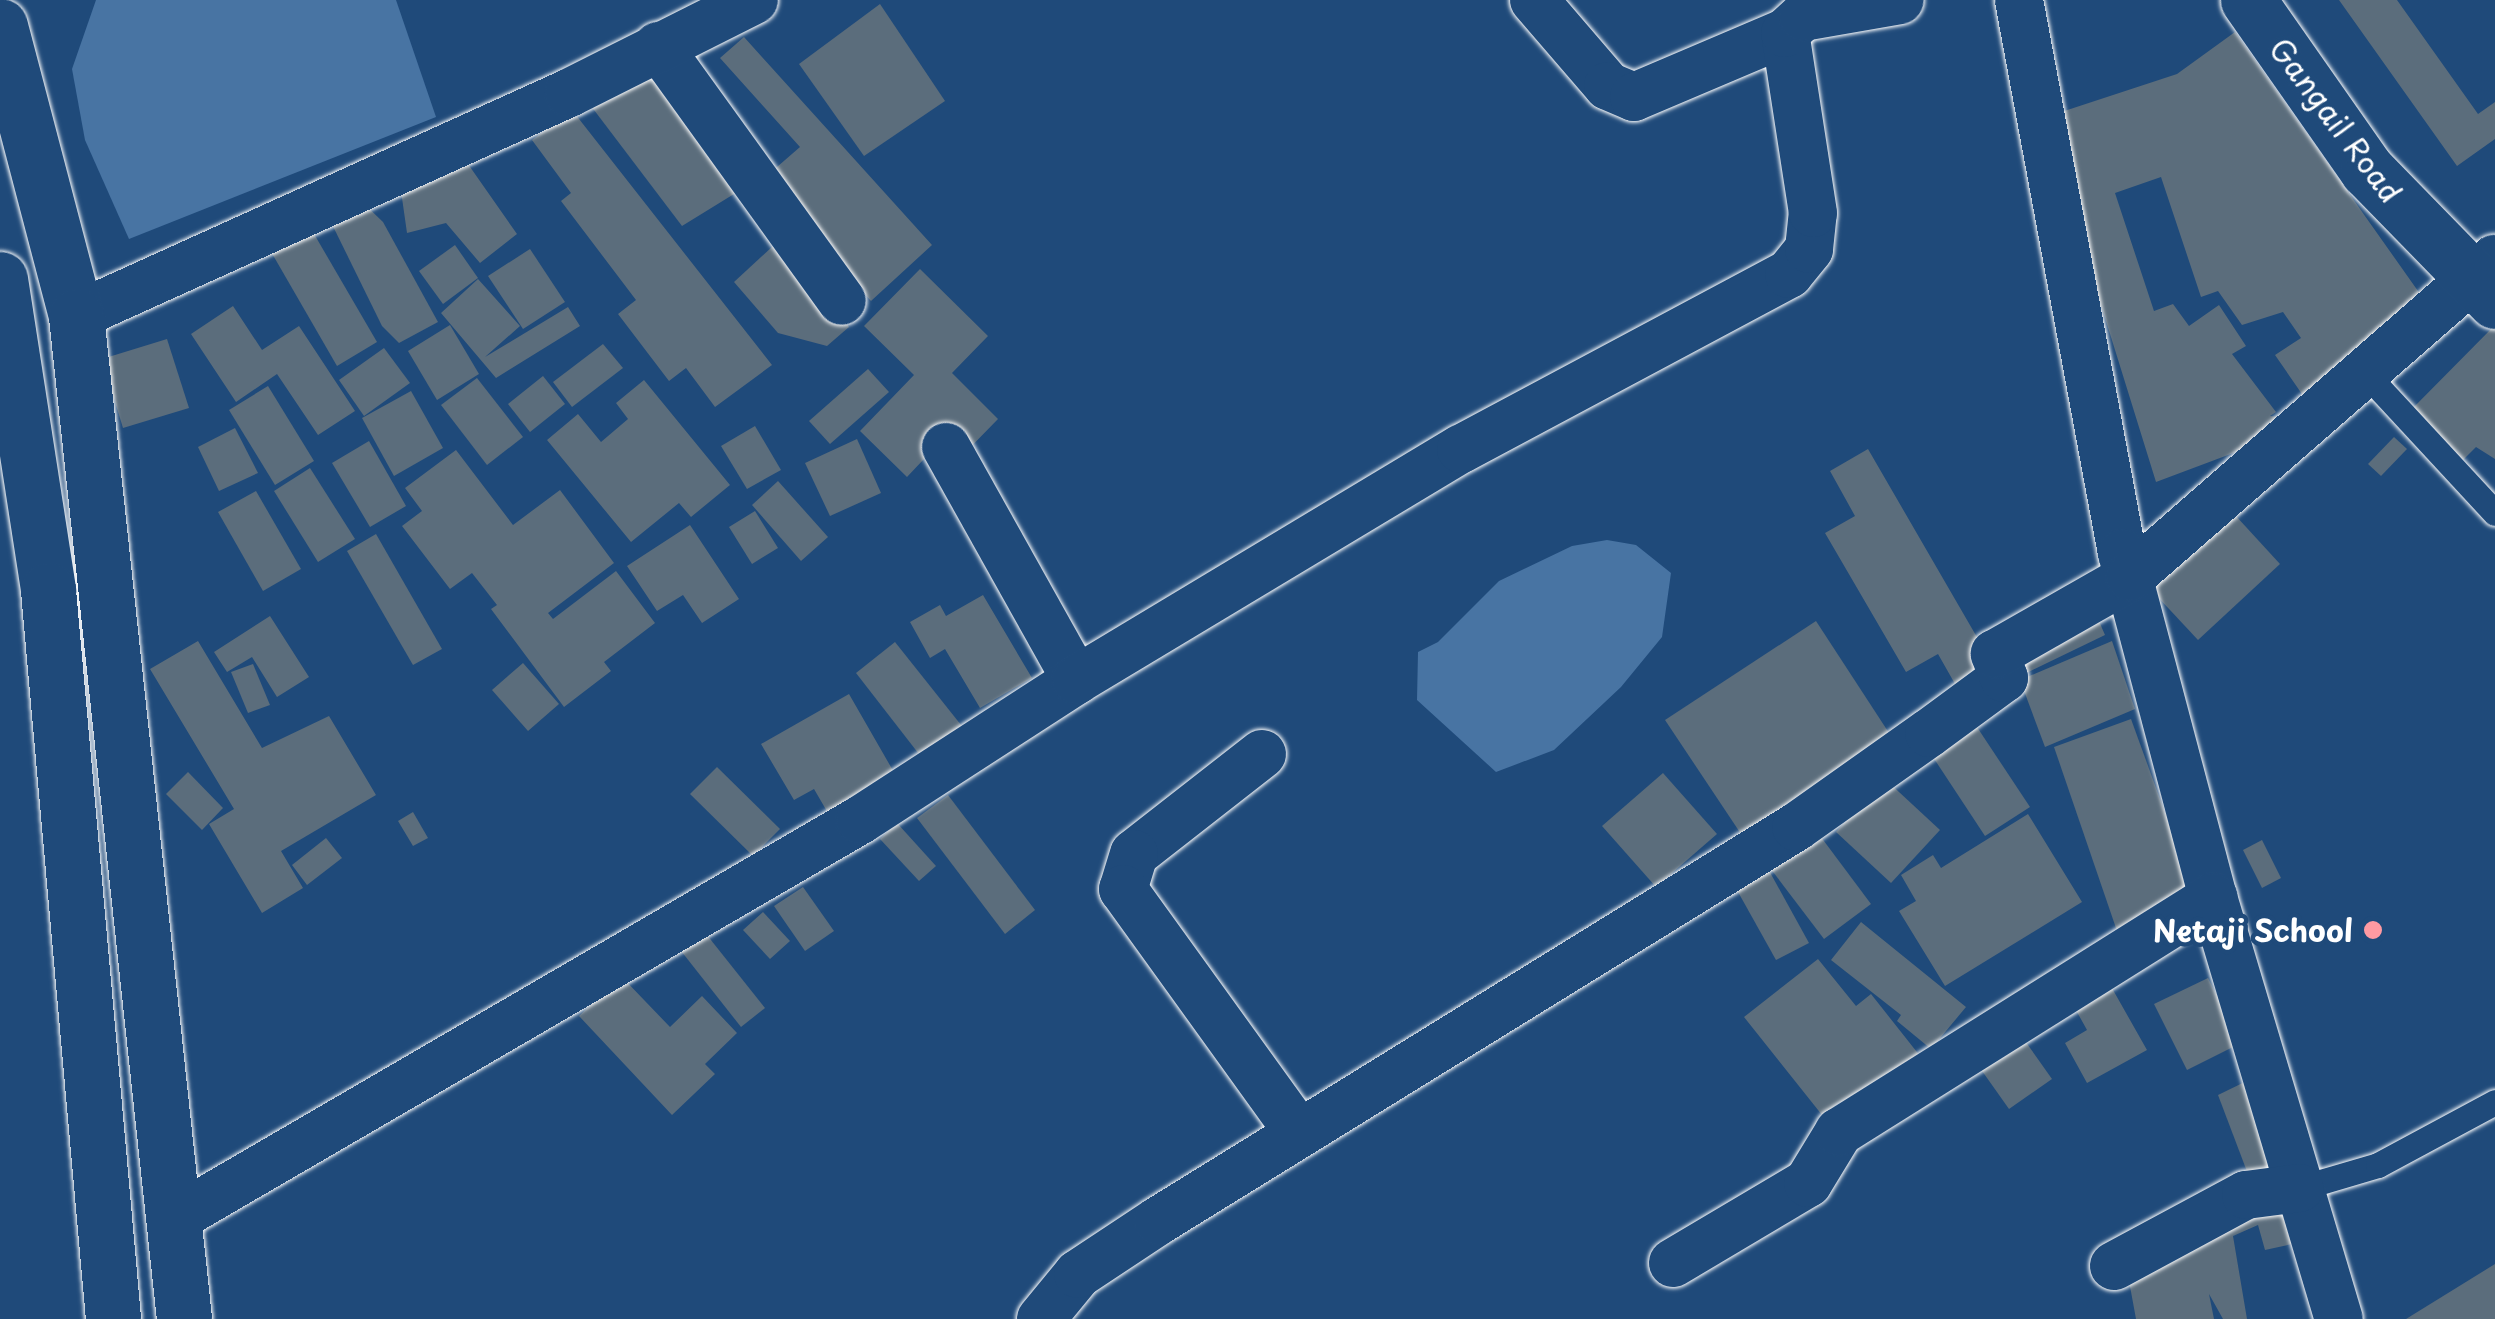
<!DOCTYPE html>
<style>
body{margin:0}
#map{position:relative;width:2495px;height:1319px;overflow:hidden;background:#1f4a7a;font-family:"Playpen Sans",sans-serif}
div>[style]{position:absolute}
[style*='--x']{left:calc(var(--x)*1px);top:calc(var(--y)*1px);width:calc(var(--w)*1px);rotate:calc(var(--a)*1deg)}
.water>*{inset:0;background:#4874a3}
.building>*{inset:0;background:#5b6d7c}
.roads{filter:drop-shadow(0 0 2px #fff) drop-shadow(0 0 2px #fff)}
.lane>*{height:25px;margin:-12.5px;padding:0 12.5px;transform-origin:12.5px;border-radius:12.5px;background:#1f4a7a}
.street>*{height:48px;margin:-24px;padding:0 24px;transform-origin:24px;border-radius:24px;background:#1f4a7a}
.secondary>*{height:55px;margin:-27.5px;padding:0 27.5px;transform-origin:27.5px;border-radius:27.5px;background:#1f4a7a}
.dots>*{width:28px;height:28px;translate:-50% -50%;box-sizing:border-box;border:5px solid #1f4a7a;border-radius:50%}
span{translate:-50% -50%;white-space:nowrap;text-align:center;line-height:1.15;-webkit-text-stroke:9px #1f4a7a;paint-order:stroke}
.street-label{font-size:30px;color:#fff}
.poi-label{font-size:30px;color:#fff;font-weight:700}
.right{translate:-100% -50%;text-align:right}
</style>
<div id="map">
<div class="water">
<div style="clip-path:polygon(96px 0,396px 0,436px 117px,129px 239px,85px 140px,72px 69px)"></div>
<div style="clip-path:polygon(1607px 540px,1636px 545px,1671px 573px,1662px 637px,1621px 687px,1554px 750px,1496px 772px,1417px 700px,1418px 652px,1438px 642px,1499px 581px,1572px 546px)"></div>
</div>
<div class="building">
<div style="clip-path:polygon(2339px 0,2397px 0,2478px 114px,2495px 102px,2495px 139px,2457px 166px)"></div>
<div style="clip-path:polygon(880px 4px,945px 101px,864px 156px,799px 64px)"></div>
<div style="clip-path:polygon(2235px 32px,2430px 308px,2304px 397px,2275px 355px,2301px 338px,2283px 312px,2242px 325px,2218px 291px,2201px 297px,2161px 177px,2115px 193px,2154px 311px,2173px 304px,2189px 326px,2219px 305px,2246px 346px,2232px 354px,2276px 412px,2270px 416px,2279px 417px,2244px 449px,2156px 482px,2043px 118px,2177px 74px)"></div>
<div style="clip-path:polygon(744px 37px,932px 245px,871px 301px,762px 180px,800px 147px,720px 58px)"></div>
<div style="clip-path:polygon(661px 67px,747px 186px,682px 226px,591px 106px)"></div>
<div style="clip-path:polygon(572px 110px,772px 365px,715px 407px,686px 368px,669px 381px,618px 314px,636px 300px,561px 201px,571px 193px,532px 140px)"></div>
<div style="clip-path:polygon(461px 154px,517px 234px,480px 263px,446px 223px,407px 233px,399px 177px)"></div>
<div style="clip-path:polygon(357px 197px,383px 222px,438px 322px,399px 343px,382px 326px,325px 210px)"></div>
<div style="clip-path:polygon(310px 227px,377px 342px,337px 366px,270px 250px)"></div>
<div style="clip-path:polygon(785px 235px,849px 327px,827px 346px,778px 333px,734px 282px)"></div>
<div style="clip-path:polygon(455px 245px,478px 278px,443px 304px,419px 271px)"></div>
<div style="clip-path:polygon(530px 249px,565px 302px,523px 329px,488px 276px)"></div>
<div style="clip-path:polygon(920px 269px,988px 336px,952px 373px,998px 419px,958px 460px,940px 442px,907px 477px,860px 431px,914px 375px,864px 326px)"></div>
<div style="clip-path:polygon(478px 279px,520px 326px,485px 357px,568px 307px,580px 326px,496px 378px,441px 313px)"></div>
<div style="clip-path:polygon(233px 306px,262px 350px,299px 326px,355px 411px,318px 435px,277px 374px,236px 402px,191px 334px)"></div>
<div style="clip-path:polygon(450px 325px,479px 374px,437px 400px,408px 351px)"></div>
<div style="clip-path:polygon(2495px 325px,2495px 459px,2476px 447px,2459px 464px,2408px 413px)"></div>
<div style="clip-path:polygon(167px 339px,189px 408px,123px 428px,102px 359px)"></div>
<div style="clip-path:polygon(603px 344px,623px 368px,572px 407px,553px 382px)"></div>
<div style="clip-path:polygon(384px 348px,410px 383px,364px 416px,339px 380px)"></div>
<div style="clip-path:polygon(868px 369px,889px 392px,830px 444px,809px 421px)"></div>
<div style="clip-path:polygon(543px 376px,565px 404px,530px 432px,508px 404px)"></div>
<div style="clip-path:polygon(477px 378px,523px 437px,487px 465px,441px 405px)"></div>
<div style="clip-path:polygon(644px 380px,730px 485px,691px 517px,679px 503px,631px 542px,547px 440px,578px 414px,601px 442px,628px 419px,616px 403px)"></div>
<div style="clip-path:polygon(268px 386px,314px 461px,275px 485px,229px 410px)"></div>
<div style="clip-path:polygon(411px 391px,443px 448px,394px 476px,362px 418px)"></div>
<div style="clip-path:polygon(755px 426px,781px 470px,747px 489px,721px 446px)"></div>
<div style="clip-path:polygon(235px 428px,258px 473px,219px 491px,198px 447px)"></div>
<div style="clip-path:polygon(2394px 437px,2407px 449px,2381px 476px,2368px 464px)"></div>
<div style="clip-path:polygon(857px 439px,881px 493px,830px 516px,805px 463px)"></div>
<div style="clip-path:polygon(369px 441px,406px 506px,370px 527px,332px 463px)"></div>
<div style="clip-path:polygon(1868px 449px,1996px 670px,1959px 691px,1938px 654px,1906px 672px,1825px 533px,1855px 516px,1830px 471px)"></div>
<div style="clip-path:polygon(456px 450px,513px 525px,560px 490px,614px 563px,548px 613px,553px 619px,616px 571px,655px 623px,604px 662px,611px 671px,564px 707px,491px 609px,497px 605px,472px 573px,450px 589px,402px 526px,422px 511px,405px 488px)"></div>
<div style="clip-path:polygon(310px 468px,355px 539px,318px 562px,274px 491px)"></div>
<div style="clip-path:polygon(778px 481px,828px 537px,801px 561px,752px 505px)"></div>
<div style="clip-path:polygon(256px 491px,301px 569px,263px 591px,218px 512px)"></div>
<div style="clip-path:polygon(2224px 503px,2280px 564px,2198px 640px,2142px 580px)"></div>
<div style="clip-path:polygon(755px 511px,778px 548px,752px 564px,729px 527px)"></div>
<div style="clip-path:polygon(690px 525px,739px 599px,702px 623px,683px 595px,657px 611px,627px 566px)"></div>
<div style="clip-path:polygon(376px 534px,442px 649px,413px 665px,347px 551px)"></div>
<div style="clip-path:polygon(983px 595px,1032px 678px,980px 708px,945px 649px,930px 658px,910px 622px,940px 605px,946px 616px)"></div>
<div style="clip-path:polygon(2092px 605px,2105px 635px,2014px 679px,2003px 657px)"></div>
<div style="clip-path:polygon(270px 616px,309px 677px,277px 697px,252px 657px,227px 672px,214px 652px)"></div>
<div style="clip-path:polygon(1816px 621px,1891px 736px,1745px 840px,1665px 720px)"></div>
<div style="clip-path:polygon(198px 641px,262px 748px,329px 716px,376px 795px,281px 851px,303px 888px,262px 913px,209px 824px,234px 809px,150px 669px)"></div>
<div style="clip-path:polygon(2112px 641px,2135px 709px,2045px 747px,2020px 680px)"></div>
<div style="clip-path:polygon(895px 642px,969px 735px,929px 767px,856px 673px)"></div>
<div style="clip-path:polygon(523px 663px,559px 704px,528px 731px,492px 690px)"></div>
<div style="clip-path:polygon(253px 664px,270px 705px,248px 713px,231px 672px)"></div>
<div style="clip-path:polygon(849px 694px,899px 781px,832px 820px,814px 789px,794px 800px,761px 744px)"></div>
<div style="clip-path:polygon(1971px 718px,2030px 807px,1985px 836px,1927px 748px)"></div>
<div style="clip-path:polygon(2131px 719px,2197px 901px,2117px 931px,2054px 747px)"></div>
<div style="clip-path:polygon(717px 767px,780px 829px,753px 856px,690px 794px)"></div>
<div style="clip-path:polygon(188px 772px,223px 808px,202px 830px,166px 794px)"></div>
<div style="clip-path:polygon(1663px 773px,1717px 834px,1656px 887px,1602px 826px)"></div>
<div style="clip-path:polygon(1885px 779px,1940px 830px,1891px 883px,1836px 832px)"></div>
<div style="clip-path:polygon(948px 795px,1035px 910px,1005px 934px,917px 818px)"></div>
<div style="clip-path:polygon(413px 812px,428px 838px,413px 846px,398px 821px)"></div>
<div style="clip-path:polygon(2028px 814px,2082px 902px,1945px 986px,1899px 911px,1916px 901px,1901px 875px,1933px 855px,1941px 868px)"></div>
<div style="clip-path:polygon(897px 823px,936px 866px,919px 881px,880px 839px)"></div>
<div style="clip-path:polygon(1812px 825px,1871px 904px,1824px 939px,1764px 860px)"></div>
<div style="clip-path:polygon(326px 838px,342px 858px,307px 885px,292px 865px)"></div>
<div style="clip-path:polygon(2262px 840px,2281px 878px,2262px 888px,2243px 850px)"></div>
<div style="clip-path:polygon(1761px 856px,1809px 943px,1776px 960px,1728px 874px)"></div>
<div style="clip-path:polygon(803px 887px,834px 931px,805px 951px,774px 906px)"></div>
<div style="clip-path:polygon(763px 912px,790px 941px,770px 959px,743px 930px)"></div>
<div style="clip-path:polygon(1861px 922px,1966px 1007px,1931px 1049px,1897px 1021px,1901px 1015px,1831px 960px)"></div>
<div style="clip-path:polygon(699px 925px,765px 1008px,741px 1027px,674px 942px)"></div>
<div style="clip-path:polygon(1818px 959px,1856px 1006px,1871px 994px,1924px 1061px,1852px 1118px,1840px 1102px,1822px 1115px,1744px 1017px)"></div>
<div style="clip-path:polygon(2104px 974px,2147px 1050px,2087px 1083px,2065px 1043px,2087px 1030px,2067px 994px)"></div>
<div style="clip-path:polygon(621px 976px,670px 1027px,702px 996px,737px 1033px,705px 1064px,715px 1074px,672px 1115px,579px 1016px)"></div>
<div style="clip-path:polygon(2208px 978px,2241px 1043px,2187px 1070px,2154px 1004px)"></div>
<div style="clip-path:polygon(2018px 1031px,2052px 1079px,2009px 1109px,1975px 1061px)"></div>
<div style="clip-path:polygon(2255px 1077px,2289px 1174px,2254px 1190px,2218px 1095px)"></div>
<div style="clip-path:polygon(2285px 1194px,2301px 1242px,2265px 1250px,2258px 1225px,2233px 1236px,2247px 1319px,2223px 1319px,2209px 1294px,2214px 1319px,2136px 1319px,2127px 1270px)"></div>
<div style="clip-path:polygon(2495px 1264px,2495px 1319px,2406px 1319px)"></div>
</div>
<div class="roads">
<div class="lane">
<div style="--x:2367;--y:375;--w:188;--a:47.2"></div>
<div style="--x:2300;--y:1188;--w:81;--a:-16.4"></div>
<div style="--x:2378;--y:1165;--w:133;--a:-28.3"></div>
</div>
<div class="street">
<div style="--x:1534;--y:0;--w:113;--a:49.3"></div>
<div style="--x:1608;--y:86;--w:28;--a:23"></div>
<div style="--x:1634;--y:97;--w:164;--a:-23"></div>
<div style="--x:2019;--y:0;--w:563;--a:79.45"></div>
<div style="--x:2122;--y:553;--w:356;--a:75.2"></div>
<div style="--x:2213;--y:897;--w:440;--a:73.4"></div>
<div style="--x:658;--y:46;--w:314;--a:54.2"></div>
<div style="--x:76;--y:316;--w:541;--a:-24.34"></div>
<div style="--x:569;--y:93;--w:207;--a:-26.7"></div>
<div style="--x:946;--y:447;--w:267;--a:60.8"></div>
<div style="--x:1262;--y:754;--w:162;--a:142"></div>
<div style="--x:1134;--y:854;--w:37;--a:107"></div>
<div style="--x:1123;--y:889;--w:297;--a:54.2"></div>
<div style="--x:176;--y:1218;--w:791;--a:-30.19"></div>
<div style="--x:860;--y:820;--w:257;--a:-32.9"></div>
<div style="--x:1076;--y:680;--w:449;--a:-31"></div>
<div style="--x:1461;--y:449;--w:372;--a:-28.1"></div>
<div style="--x:1789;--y:274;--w:32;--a:-51"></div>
<div style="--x:1809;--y:249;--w:36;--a:-84"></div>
<div style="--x:1813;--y:213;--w:182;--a:-98.8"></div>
<div style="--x:1785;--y:33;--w:24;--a:-42"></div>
<div style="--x:1803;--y:17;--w:98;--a:-9.9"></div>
<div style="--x:1673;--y:1263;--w:157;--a:-30.7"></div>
<div style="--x:1808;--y:1183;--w:60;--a:-58.7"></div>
<div style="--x:1839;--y:1132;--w:442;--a:-32.1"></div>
<div style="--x:2114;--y:1266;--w:150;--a:-28.3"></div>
<div style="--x:2246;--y:1195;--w:54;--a:-7.4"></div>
<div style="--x:1041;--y:1319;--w:58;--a:-50.6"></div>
<div style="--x:1078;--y:1274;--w:96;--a:-33.5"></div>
<div style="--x:1158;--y:1221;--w:750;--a:-31.7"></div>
<div style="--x:1796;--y:827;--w:163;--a:-35.3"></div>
<div style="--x:1929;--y:733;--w:93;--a:-36.3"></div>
<div style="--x:2004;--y:678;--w:26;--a:-111"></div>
<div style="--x:1995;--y:654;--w:155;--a:-29.7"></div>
<div style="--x:2130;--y:577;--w:484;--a:-41.1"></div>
</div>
<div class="secondary">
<div style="--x:2248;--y:0;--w:208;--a:55"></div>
<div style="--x:2367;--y:170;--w:183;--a:45.7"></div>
<div style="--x:0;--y:26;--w:300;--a:75.3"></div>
<div style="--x:76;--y:316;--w:1009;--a:83.85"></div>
<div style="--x:0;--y:279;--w:315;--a:81.2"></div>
<div style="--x:48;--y:590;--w:732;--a:84.9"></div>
</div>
</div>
<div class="dots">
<div style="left:2373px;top:930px;background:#ff9aa2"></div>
</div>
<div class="street-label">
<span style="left:2336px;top:120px;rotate:53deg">Gangail Road</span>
</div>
<div class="poi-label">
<span class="right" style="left:2353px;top:930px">Netaji School</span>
</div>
</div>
